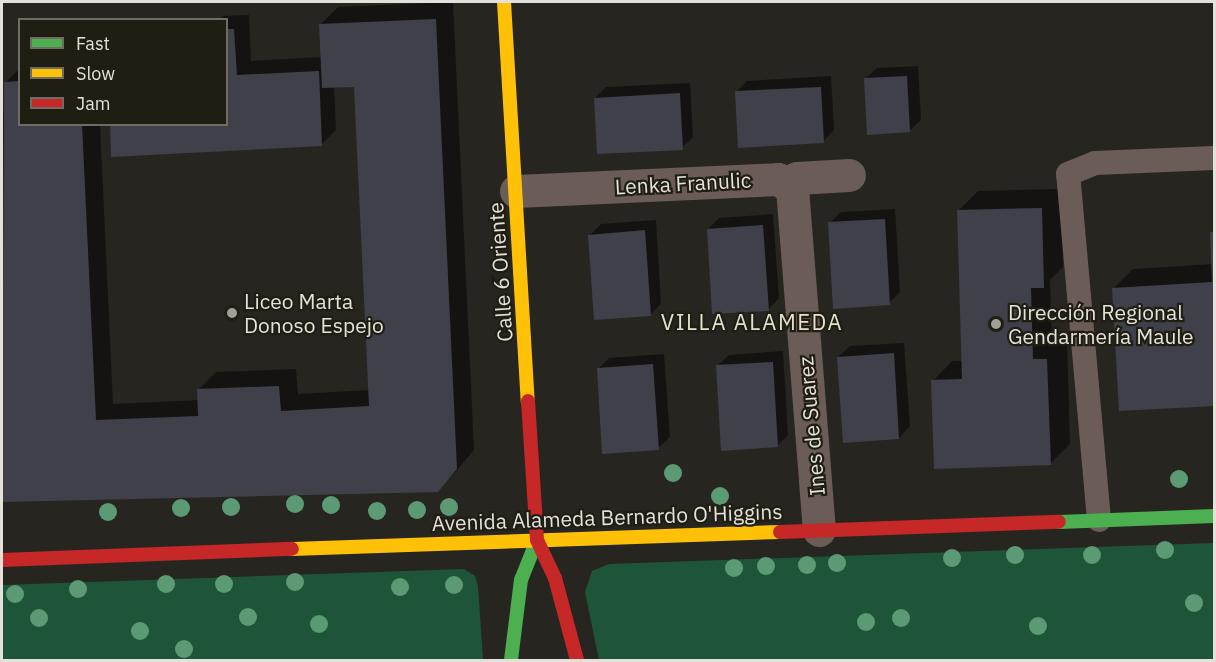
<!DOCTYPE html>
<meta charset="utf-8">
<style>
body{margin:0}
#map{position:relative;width:1216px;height:662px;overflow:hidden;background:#262520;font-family:"IBM Plex Sans",sans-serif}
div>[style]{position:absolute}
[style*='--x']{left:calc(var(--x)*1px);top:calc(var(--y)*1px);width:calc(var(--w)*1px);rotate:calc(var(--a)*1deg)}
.green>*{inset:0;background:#1e5538}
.shadow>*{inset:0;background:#0007}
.building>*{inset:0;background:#40404a}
.lane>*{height:24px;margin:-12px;padding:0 12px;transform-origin:12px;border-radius:12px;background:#6b5c57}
.street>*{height:33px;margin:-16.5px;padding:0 16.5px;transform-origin:16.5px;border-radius:16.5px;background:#6b5c57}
.fast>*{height:14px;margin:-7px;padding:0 7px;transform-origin:7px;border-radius:7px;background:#4caf50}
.slow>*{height:14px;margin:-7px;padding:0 7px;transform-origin:7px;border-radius:7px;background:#ffc107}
.jam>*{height:14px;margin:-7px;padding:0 7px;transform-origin:7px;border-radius:7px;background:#c62828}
.trees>*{width:18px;height:18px;margin:-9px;border-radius:50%;background:#5b9a74}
.dots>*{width:16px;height:16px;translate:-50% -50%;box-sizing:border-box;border:3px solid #201e13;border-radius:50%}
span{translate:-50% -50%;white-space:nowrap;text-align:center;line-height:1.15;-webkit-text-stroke:4.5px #201e13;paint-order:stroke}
.street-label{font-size:21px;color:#e3e1da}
.poi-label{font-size:21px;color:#e3e1da}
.left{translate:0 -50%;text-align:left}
.neighbourhood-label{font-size:22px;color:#e3e0d1;letter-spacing:1.5px}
.frame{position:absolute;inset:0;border:3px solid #e3e1da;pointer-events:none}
.legend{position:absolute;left:18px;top:18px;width:210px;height:108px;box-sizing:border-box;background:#201e13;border:2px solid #6e6c63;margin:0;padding:8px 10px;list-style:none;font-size:18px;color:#e3e1da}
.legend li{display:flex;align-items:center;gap:12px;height:30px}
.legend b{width:30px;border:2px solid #6e6c63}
</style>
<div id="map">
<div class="green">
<div style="clip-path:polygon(1214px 543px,1214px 660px,599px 660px,585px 592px,592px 571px,609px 564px)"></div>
<div style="clip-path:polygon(464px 569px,475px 576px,478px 586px,483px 660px,2px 660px,2px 585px)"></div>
</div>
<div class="shadow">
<div style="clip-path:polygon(453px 2px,474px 450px,453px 475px,437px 491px,2px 501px,2px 111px,7px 111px,6px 82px,20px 68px,20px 124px,100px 124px,113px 404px,199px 400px,198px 390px,216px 372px,296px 369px,298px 394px,369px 390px,355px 86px,334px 86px,336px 130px,321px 145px,226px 124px,226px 20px,219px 20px,223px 16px,249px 15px,251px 61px,322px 57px,320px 25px,338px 7px)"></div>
<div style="clip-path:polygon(918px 66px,921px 120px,909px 131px,865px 79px,877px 68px)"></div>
<div style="clip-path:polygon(831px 76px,834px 130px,823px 142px,736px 92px,747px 81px)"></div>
<div style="clip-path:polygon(690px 83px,693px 137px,682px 148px,595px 98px,606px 87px)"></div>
<div style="clip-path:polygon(1061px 189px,1063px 267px,1050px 280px,1052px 340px,1067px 340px,1070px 444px,1050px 464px,933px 381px,952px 361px,963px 361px,958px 211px,978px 191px)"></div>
<div style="clip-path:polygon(895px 209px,900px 292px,889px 303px,830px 223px,841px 212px)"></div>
<div style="clip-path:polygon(773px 214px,779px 298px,768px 310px,708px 229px,719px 218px)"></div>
<div style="clip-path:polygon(656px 220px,661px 304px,650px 315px,590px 235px,601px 224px)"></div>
<div style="clip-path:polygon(1214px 230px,1214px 404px,1120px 410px,1113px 289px,1133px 269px,1213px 264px)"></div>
<div style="clip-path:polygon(904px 343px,910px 426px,899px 438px,838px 357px,850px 346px)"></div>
<div style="clip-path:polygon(783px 351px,788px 435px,777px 446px,717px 366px,729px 355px)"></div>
<div style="clip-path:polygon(664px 354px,670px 437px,658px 448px,598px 369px,609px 358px)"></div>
</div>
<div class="building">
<div style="clip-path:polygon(436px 19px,457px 469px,438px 492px,2px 502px,4px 82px,20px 81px,20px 124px,82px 124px,96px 420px,198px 416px,197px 389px,279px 386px,281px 411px,369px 406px,354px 87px,322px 88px,319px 24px)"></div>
<div style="clip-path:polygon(226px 29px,234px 29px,237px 75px,319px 71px,322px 146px,111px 157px,110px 124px,226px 124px)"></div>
<div style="clip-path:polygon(907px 76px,910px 132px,867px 135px,864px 78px)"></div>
<div style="clip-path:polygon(821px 87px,824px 143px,738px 148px,735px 91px)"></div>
<div style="clip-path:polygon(680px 93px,683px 150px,597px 154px,594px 98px)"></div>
<div style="clip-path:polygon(1042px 208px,1044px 288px,1031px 288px,1033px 359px,1047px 359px,1051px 465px,934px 469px,931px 380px,962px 379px,957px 210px)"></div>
<div style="clip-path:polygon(885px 219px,890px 305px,833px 309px,828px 222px)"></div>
<div style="clip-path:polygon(763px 225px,769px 311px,712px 314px,707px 229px)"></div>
<div style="clip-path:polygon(645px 230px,651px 316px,594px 320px,588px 235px)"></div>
<div style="clip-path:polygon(1210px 232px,1214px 232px,1214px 406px,1119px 411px,1112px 288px,1212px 282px)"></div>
<div style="clip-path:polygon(894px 353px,899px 439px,843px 443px,837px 357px)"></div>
<div style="clip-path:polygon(773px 362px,778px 447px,721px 451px,716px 365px)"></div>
<div style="clip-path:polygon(653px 364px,659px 450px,602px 454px,597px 368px)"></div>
</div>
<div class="lane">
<div style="--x:1099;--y:520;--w:347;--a:-95.1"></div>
<div style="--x:1068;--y:174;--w:29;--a:-22"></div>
<div style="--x:1095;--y:163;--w:119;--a:-2.4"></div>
</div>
<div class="street">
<div style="--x:785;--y:183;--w:13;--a:-23"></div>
<div style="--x:797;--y:178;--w:52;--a:-3.3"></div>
<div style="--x:516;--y:191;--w:262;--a:-2.6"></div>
<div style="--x:778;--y:179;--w:17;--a:33"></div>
<div style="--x:792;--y:188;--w:343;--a:85.5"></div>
</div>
<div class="fast">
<div style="--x:1059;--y:522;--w:155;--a:-2.2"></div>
<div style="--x:511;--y:660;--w:81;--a:-82.9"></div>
<div style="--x:521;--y:580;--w:43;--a:-68.2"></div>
</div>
<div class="slow">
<div style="--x:504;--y:2;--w:400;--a:86.6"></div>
<div style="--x:292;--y:549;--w:488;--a:-2"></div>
</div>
<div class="jam">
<div style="--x:528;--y:401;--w:139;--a:86.3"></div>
<div style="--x:537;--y:540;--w:42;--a:64.7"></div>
<div style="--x:555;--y:578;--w:85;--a:75"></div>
<div style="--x:780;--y:532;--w:279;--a:-2.1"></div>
<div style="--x:2;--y:560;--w:290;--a:-2.2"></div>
</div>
<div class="trees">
<div style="left:673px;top:473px"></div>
<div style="left:1179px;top:479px"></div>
<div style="left:720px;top:496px"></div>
<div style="left:295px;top:504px"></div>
<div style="left:331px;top:505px"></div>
<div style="left:231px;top:507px"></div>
<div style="left:449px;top:507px"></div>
<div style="left:181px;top:508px"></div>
<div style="left:417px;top:510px"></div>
<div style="left:377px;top:511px"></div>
<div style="left:108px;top:512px"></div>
<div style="left:1165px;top:550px"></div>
<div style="left:1015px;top:555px"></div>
<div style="left:1092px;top:555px"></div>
<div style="left:952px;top:558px"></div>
<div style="left:837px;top:563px"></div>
<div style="left:807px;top:565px"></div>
<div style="left:766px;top:566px"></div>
<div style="left:734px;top:568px"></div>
<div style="left:295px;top:582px"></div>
<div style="left:166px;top:584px"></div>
<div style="left:224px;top:584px"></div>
<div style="left:454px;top:585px"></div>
<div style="left:400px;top:587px"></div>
<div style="left:78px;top:589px"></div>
<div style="left:15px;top:594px"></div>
<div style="left:1194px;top:603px"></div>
<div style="left:248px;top:617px"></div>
<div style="left:39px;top:618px"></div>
<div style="left:901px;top:618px"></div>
<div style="left:866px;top:622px"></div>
<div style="left:319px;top:624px"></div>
<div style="left:1038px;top:626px"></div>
<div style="left:140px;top:631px"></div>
<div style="left:184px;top:649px"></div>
</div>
<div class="dots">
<div style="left:232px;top:313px;background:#a19f99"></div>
<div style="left:996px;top:324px;background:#a19f99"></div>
</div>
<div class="street-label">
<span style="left:683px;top:183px;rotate:-3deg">Lenka Franulic</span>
<span style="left:500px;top:272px;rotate:-94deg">Calle 6 Oriente</span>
<span style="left:811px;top:426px;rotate:-95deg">Ines de Suarez</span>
<span style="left:607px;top:517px;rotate:-2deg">Avenida Alameda Bernardo O'Higgins</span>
</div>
<div class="poi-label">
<span class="left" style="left:244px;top:313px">Liceo Marta<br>Donoso Espejo</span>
<span class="left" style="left:1008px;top:324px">Dirección Regional<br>Gendarmería Maule</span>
</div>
<div class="neighbourhood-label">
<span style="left:752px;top:322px">VILLA ALAMEDA</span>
</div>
<div class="frame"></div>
<ul class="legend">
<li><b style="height:8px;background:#4caf50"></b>Fast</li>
<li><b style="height:8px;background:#ffc107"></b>Slow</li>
<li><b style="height:8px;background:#c62828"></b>Jam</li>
</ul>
</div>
